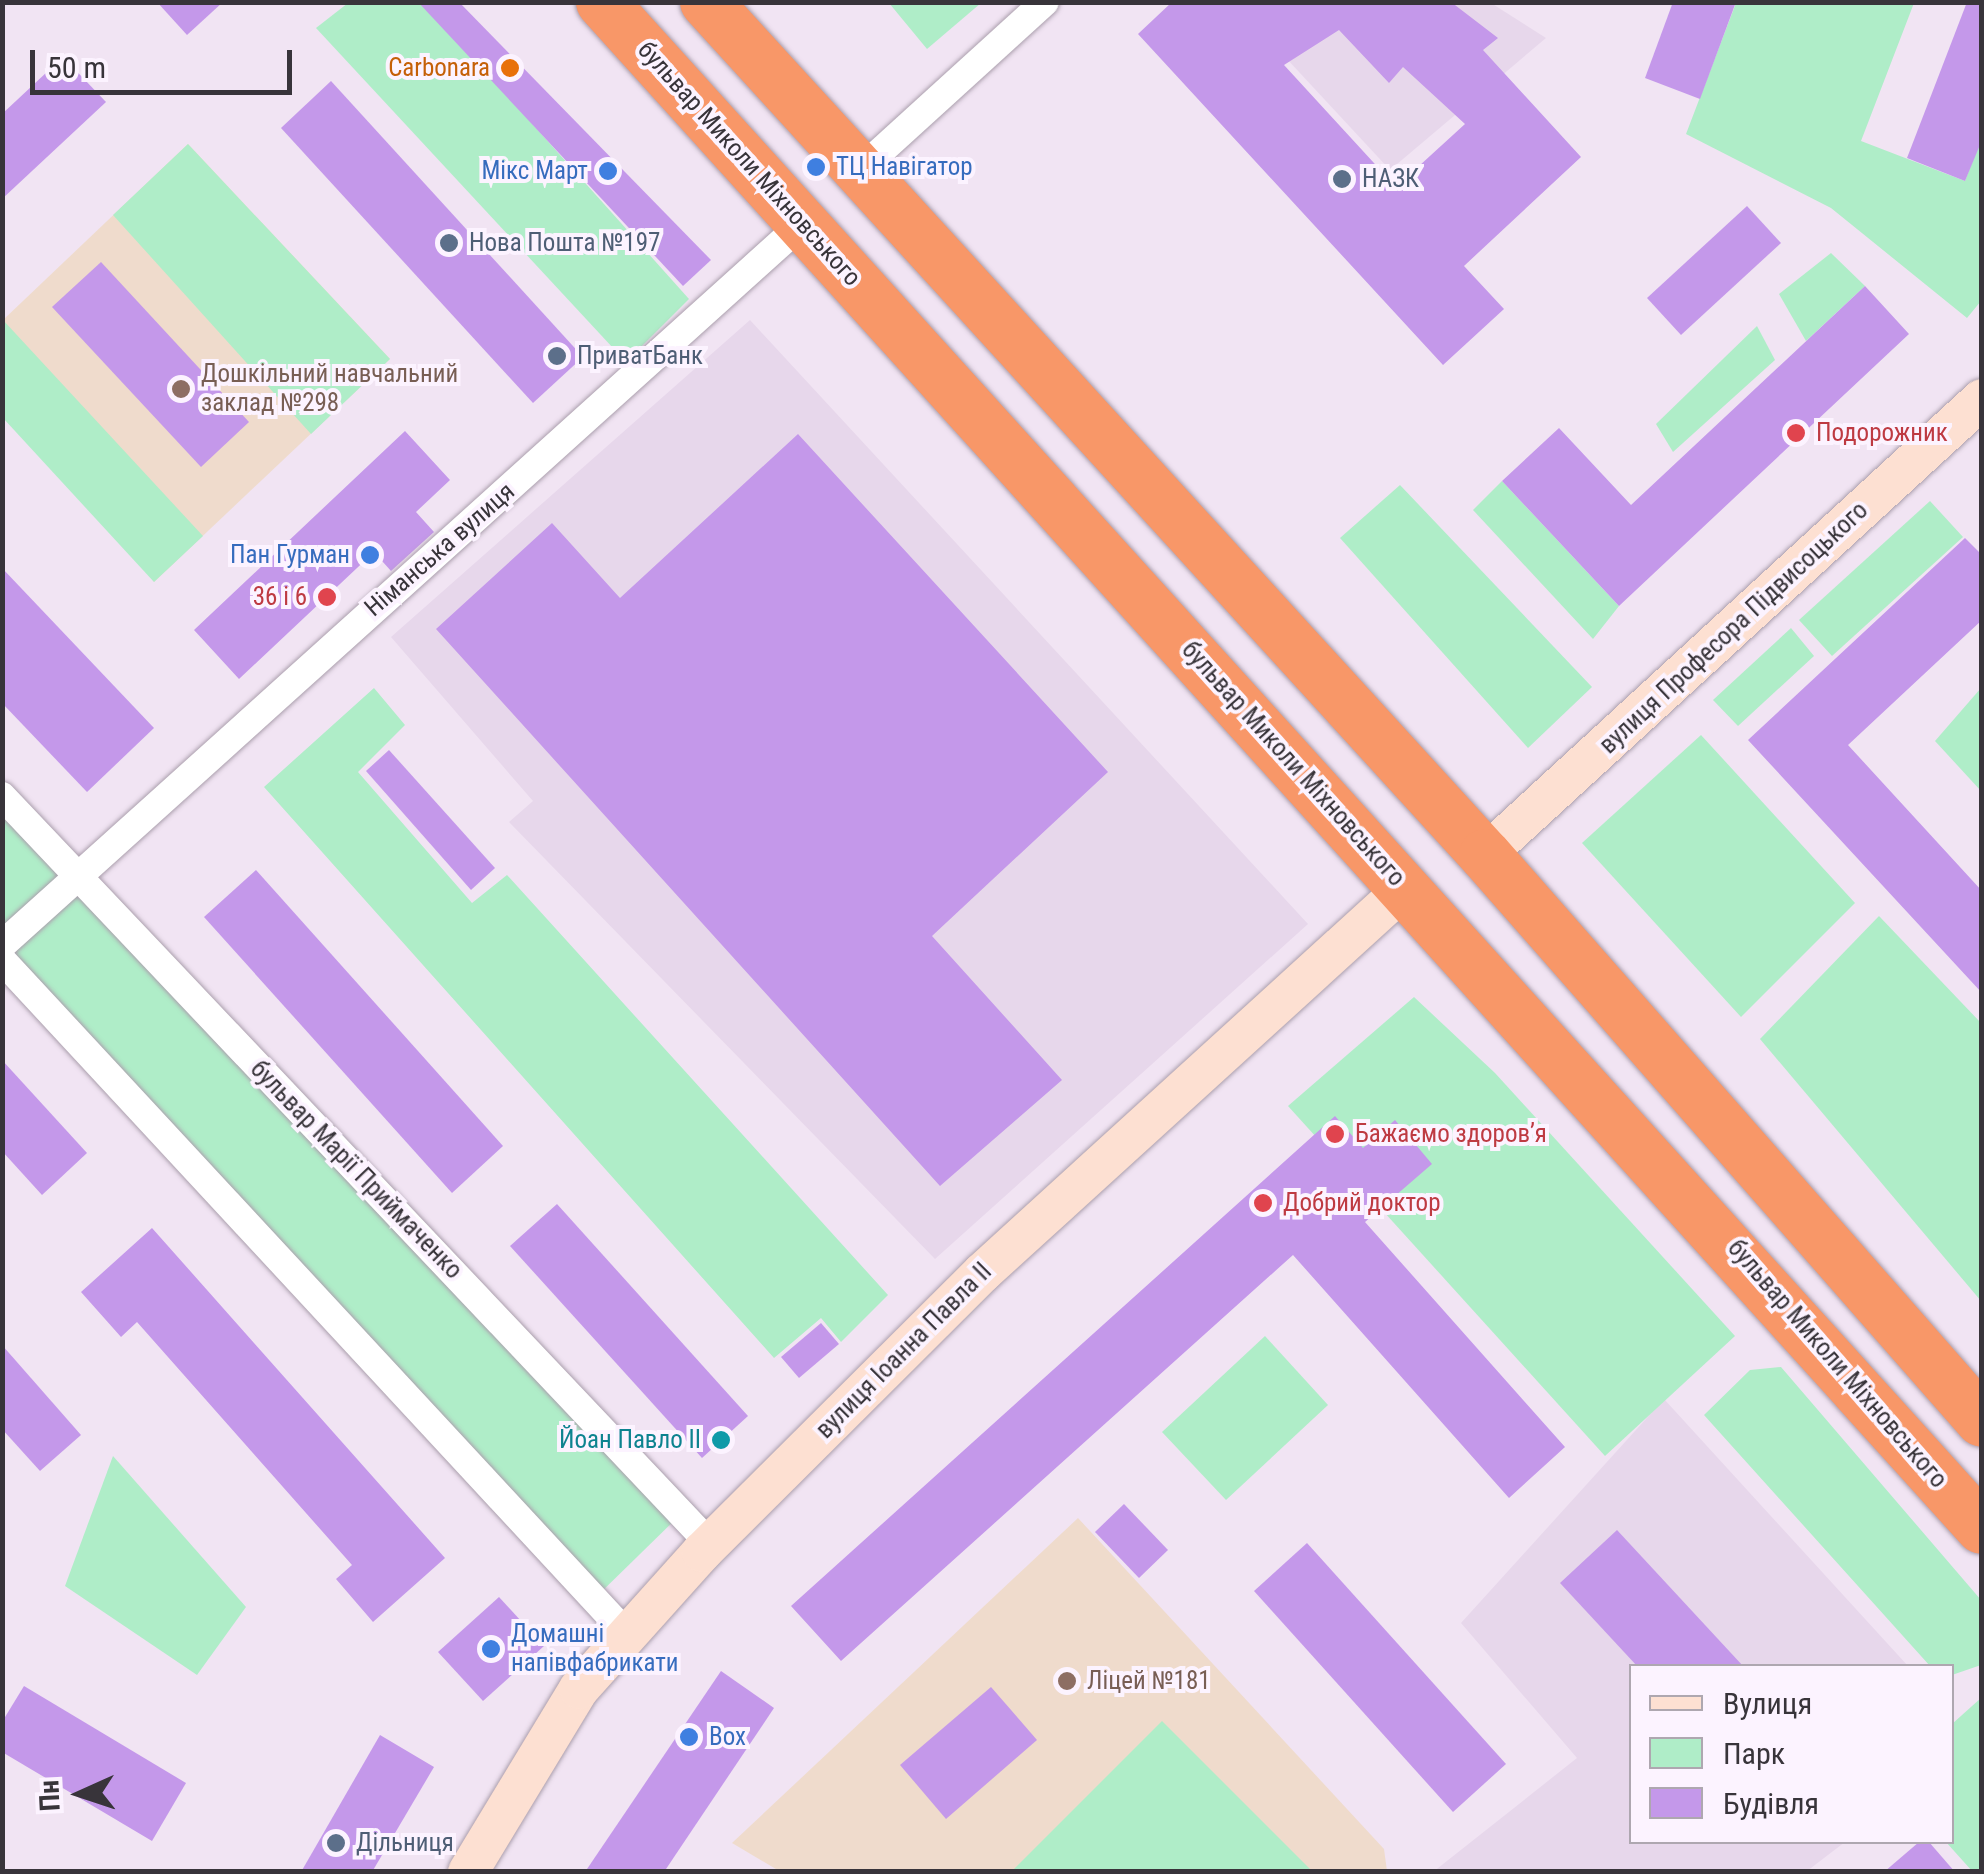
<!DOCTYPE html>
<meta charset="utf-8">
<style>
body{margin:0}
#map{position:relative;width:1984px;height:1874px;overflow:hidden;background:#f1e4f3;font-family:"Roboto Condensed",sans-serif}
div>[style]{position:absolute}
[style*='--x']{left:calc(var(--x)*1px);top:calc(var(--y)*1px);width:calc(var(--w)*1px);rotate:calc(var(--a)*1deg)}
.built>*{inset:0;background:#e7d7eb}
.industrial>*{inset:0;background:#efdbcc}
.green>*{inset:0;background:#afedc8}
.building>*{inset:0;background:#c498ea}
.roads{filter:drop-shadow(0 0 2px #ab9fad) drop-shadow(0 0 2px #ab9fad)}
.street>*{height:28px;margin:-14px;padding:0 14px;transform-origin:14px;border-radius:14px;background:#fff}
.secondary>*{height:40px;margin:-20px;padding:0 20px;transform-origin:20px;border-radius:20px;background:#fde0d2}
.highway>*{height:52px;margin:-26px;padding:0 26px;transform-origin:26px;border-radius:26px;background:#f89768}
.dots>*{width:28px;height:28px;translate:-50% -50%;box-sizing:border-box;border:5px solid #fcf3ff;border-radius:50%}
span{translate:-50% -50%;white-space:nowrap;text-align:center;line-height:1.15;-webkit-text-stroke:8px #fcf3ff;paint-order:stroke}
.food-label{font-size:25px;color:#c56008}
.right{translate:-100% -50%;text-align:right}
.street-label{font-size:25px;color:#38343a}
.shop-label{font-size:25px;color:#366cbe}
.left{translate:0 -50%;text-align:left}
.service-label{font-size:25px;color:#4e5e75}
.education-label{font-size:25px;color:#785e54}
.health-label{font-size:25px;color:#be3a42}
.culture-label{font-size:25px;color:#0d838f}
.frame{position:absolute;inset:0;border:5px solid #38343a;pointer-events:none}
.legend{position:absolute;left:1629px;top:1664px;width:325px;height:180px;box-sizing:border-box;background:#fcf3ff;border:2px solid #aea7b0;margin:0;padding:12px 18px;list-style:none;font-size:30px;color:#38343a}
.legend li{display:flex;align-items:center;gap:20px;height:50px}
.legend b{width:50px;border:2px solid #aea7b0}
.north{position:absolute;left:30px;top:1744px;width:100px;height:100px;-webkit-text-stroke:8px #fcf3ff;paint-order:stroke;rotate:267deg;font-size:28px;font-weight:700;line-height:40px;text-align:center;color:#38343a}
.north::after{content:'';display:block;margin:auto;width:35px;height:45px;background:#38343a;clip-path:polygon(50% 0,100% 100%,50% 72%,0 100%)}
.scale{position:absolute;left:30px;top:50px;width:262px;height:45px;box-sizing:border-box;border:5px solid #38343a;border-top:0;padding-left:12px;font-size:30px;line-height:35px;white-space:nowrap;color:#38343a;-webkit-text-stroke:8px #fcf3ff;paint-order:stroke}
</style>
<div id="map">
<div class="built">
<div style="clip-path:polygon(1235px 3px,1491px 3px,1546px 38px,1390px 170px)"></div>
<div style="clip-path:polygon(750px 320px,1308px 924px,935px 1259px,509px 822px,533px 801px,391px 637px)"></div>
<div style="clip-path:polygon(1664px 1399px,1908px 1666px,1632px 1666px,1632px 1842px,1845px 1842px,1807px 1871px,1433px 1872px,1577px 1758px,1461px 1623px)"></div>
</div>
<div class="industrial">
<div style="clip-path:polygon(188px 144px,390px 359px,154px 582px,3px 320px)"></div>
<div style="clip-path:polygon(1078px 1518px,1384px 1849px,1387px 1871px,781px 1872px,732px 1843px)"></div>
</div>
<div class="green">
<div style="clip-path:polygon(348px 3px,424px 3px,689px 299px,626px 362px,316px 28px)"></div>
<div style="clip-path:polygon(889px 3px,981px 3px,927px 49px)"></div>
<div style="clip-path:polygon(1736px 3px,1914px 3px,1861px 141px,1965px 181px,1981px 139px,1981px 301px,1967px 318px,1831px 208px,1686px 134px)"></div>
<div style="clip-path:polygon(188px 144px,390px 359px,311px 434px,113px 215px)"></div>
<div style="clip-path:polygon(1831px 253px,1865px 286px,1806px 341px,1779px 294px)"></div>
<div style="clip-path:polygon(3px 320px,203px 536px,154px 582px,3px 418px)"></div>
<div style="clip-path:polygon(1757px 326px,1775px 360px,1673px 452px,1656px 424px)"></div>
<div style="clip-path:polygon(1502px 481px,1619px 606px,1593px 639px,1473px 510px)"></div>
<div style="clip-path:polygon(1400px 485px,1592px 687px,1528px 748px,1340px 538px)"></div>
<div style="clip-path:polygon(1930px 501px,1963px 537px,1832px 656px,1799px 620px)"></div>
<div style="clip-path:polygon(1791px 628px,1814px 656px,1738px 726px,1713px 700px)"></div>
<div style="clip-path:polygon(374px 688px,405px 725px,358px 772px,472px 903px,507px 875px,888px 1295px,841px 1342px,821px 1318px,774px 1358px,264px 787px)"></div>
<div style="clip-path:polygon(1981px 688px,1981px 791px,1935px 741px)"></div>
<div style="clip-path:polygon(1701px 735px,1855px 903px,1741px 1017px,1582px 843px)"></div>
<div style="clip-path:polygon(3px 796px,682px 1513px,594px 1599px,3px 960px)"></div>
<div style="clip-path:polygon(1879px 916px,1981px 1023px,1981px 1301px,1760px 1039px)"></div>
<div style="clip-path:polygon(1414px 997px,1495px 1073px,1735px 1336px,1605px 1456px,1288px 1106px)"></div>
<div style="clip-path:polygon(1265px 1336px,1328px 1405px,1226px 1500px,1162px 1432px)"></div>
<div style="clip-path:polygon(1781px 1367px,1981px 1600px,1981px 1665px,1952px 1675px,1952px 1666px,1930px 1666px,1704px 1415px,1750px 1370px)"></div>
<div style="clip-path:polygon(113px 1456px,246px 1607px,197px 1675px,65px 1586px)"></div>
<div style="clip-path:polygon(1981px 1698px,1981px 1871px,1972px 1871px,1946px 1842px,1952px 1724px)"></div>
<div style="clip-path:polygon(1162px 1721px,1312px 1871px,1012px 1871px)"></div>
</div>
<div class="building">
<div style="clip-path:polygon(157px 2px,223px 2px,187px 35px)"></div>
<div style="clip-path:polygon(418px 2px,459px 2px,711px 260px,683px 286px)"></div>
<div style="clip-path:polygon(evenodd,1172px 2px,1451px 2px,1498px 38px,1483px 50px,1581px 157px,1464px 266px,1504px 309px,1443px 365px,1138px 34px,1172px 2px,1339px 30px,1389px 83px,1403px 67px,1465px 124px,1396px 187px,1284px 65px,1339px 30px)"></div>
<div style="clip-path:polygon(1673px 2px,1736px 2px,1700px 99px,1645px 78px)"></div>
<div style="clip-path:polygon(1967px 2px,1982px 2px,1982px 140px,1965px 181px,1907px 158px)"></div>
<div style="clip-path:polygon(63px 57px,106px 102px,2px 199px,2px 114px)"></div>
<div style="clip-path:polygon(331px 81px,583px 357px,533px 403px,281px 128px)"></div>
<div style="clip-path:polygon(1747px 206px,1781px 243px,1681px 335px,1647px 298px)"></div>
<div style="clip-path:polygon(101px 262px,249px 422px,201px 467px,52px 307px)"></div>
<div style="clip-path:polygon(1865px 286px,1909px 334px,1619px 606px,1502px 481px,1559px 428px,1631px 505px)"></div>
<div style="clip-path:polygon(405px 431px,450px 480px,416px 512px,434px 532px,391px 571px,374px 552px,239px 679px,194px 630px)"></div>
<div style="clip-path:polygon(798px 434px,1108px 772px,932px 936px,1062px 1080px,940px 1186px,436px 629px,552px 523px,620px 598px)"></div>
<div style="clip-path:polygon(1965px 538px,1982px 555px,1982px 620px,1848px 745px,1982px 891px,1982px 993px,1748px 740px)"></div>
<div style="clip-path:polygon(2px 568px,154px 728px,87px 792px,2px 703px)"></div>
<div style="clip-path:polygon(389px 750px,495px 868px,471px 890px,366px 771px)"></div>
<div style="clip-path:polygon(256px 870px,503px 1146px,452px 1193px,204px 917px)"></div>
<div style="clip-path:polygon(2px 1060px,87px 1153px,42px 1195px,2px 1151px)"></div>
<div style="clip-path:polygon(1335px 1116px,1363px 1148px,1395px 1120px,1432px 1164px,1365px 1222px,1565px 1447px,1509px 1498px,1293px 1255px,841px 1661px,791px 1606px)"></div>
<div style="clip-path:polygon(557px 1204px,748px 1416px,702px 1458px,510px 1246px)"></div>
<div style="clip-path:polygon(152px 1228px,445px 1558px,373px 1622px,336px 1579px,352px 1565px,137px 1322px,121px 1337px,81px 1292px)"></div>
<div style="clip-path:polygon(821px 1323px,839px 1344px,799px 1378px,781px 1357px)"></div>
<div style="clip-path:polygon(2px 1345px,81px 1435px,40px 1471px,2px 1429px)"></div>
<div style="clip-path:polygon(1124px 1504px,1168px 1550px,1139px 1578px,1095px 1532px)"></div>
<div style="clip-path:polygon(1617px 1530px,1743px 1666px,1637px 1666px,1560px 1583px)"></div>
<div style="clip-path:polygon(1307px 1543px,1506px 1764px,1453px 1812px,1254px 1591px)"></div>
<div style="clip-path:polygon(499px 1597px,544px 1646px,483px 1701px,438px 1652px)"></div>
<div style="clip-path:polygon(721px 1671px,774px 1708px,664px 1872px,585px 1872px)"></div>
<div style="clip-path:polygon(24px 1686px,186px 1783px,152px 1841px,2px 1752px,2px 1722px)"></div>
<div style="clip-path:polygon(991px 1687px,1037px 1740px,946px 1819px,900px 1765px)"></div>
<div style="clip-path:polygon(380px 1735px,434px 1767px,372px 1872px,301px 1872px)"></div>
<div style="clip-path:polygon(1919px 1842px,1929px 1842px,1955px 1872px,1884px 1872px)"></div>
</div>
<div class="roads">
<div class="street">
<div style="--x:859;--y:171;--w:251;--a:-42.3"></div>
<div style="--x:2;--y:796;--w:1030;--a:46.57"></div>
<div style="--x:2;--y:945;--w:1078;--a:-42.03"></div>
<div style="--x:2;--y:960;--w:916;--a:47.17"></div>
</div>
<div class="secondary">
<div style="--x:1485;--y:855;--w:674;--a:-42.54"></div>
<div style="--x:468;--y:1872;--w:214;--a:-58.8"></div>
<div style="--x:579;--y:1689;--w:184;--a:-48.1"></div>
<div style="--x:702;--y:1552;--w:395;--a:-44.9"></div>
<div style="--x:982;--y:1273;--w:573;--a:-42.31"></div>
</div>
<div class="highway">
<div style="--x:602;--y:2;--w:2057;--a:47.88"></div>
<div style="--x:706;--y:2;--w:1155;--a:47.6"></div>
<div style="--x:1485;--y:855;--w:753;--a:48.71"></div>
</div>
</div>
<div class="dots">
<div style="left:510px;top:68px;background:#e8710a"></div>
<div style="left:816px;top:167px;background:#3f7fe0"></div>
<div style="left:608px;top:171px;background:#3f7fe0"></div>
<div style="left:1342px;top:179px;background:#5c6f8a"></div>
<div style="left:449px;top:243px;background:#5c6f8a"></div>
<div style="left:557px;top:356px;background:#5c6f8a"></div>
<div style="left:181px;top:389px;background:#8d6e63"></div>
<div style="left:1796px;top:433px;background:#e0444e"></div>
<div style="left:370px;top:555px;background:#3f7fe0"></div>
<div style="left:327px;top:597px;background:#e0444e"></div>
<div style="left:1335px;top:1134px;background:#e0444e"></div>
<div style="left:1263px;top:1203px;background:#e0444e"></div>
<div style="left:721px;top:1440px;background:#0f9aa8"></div>
<div style="left:491px;top:1649px;background:#3f7fe0"></div>
<div style="left:1067px;top:1681px;background:#8d6e63"></div>
<div style="left:689px;top:1737px;background:#3f7fe0"></div>
<div style="left:336px;top:1843px;background:#5c6f8a"></div>
</div>
<div class="food-label">
<span class="right" style="left:490px;top:68px">Carbonara</span>
</div>
<div class="street-label">
<span style="left:749px;top:164px;rotate:48deg">бульвар Миколи Міхновського</span>
<span style="left:440px;top:550px;rotate:-41deg">Німанська вулиця</span>
<span style="left:1734px;top:628px;rotate:-43deg">вулиця Професора Підвисоцького</span>
<span style="left:1293px;top:764px;rotate:48deg">бульвар Миколи Міхновського</span>
<span style="left:356px;top:1170px;rotate:46deg">бульвар Марії Приймаченко</span>
<span style="left:904px;top:1351px;rotate:-45deg">вулиця Іоанна Павла II</span>
<span style="left:1837px;top:1364px;rotate:49deg">бульвар Миколи Міхновського</span>
</div>
<div class="shop-label">
<span class="left" style="left:836px;top:167px">ТЦ Навігатор</span>
<span class="right" style="left:588px;top:171px">Мікс Март</span>
<span class="right" style="left:350px;top:555px">Пан Гурман</span>
<span class="left" style="left:511px;top:1649px">Домашні<br>напівфабрикати</span>
<span class="left" style="left:709px;top:1737px">Box</span>
</div>
<div class="service-label">
<span class="left" style="left:1362px;top:179px">НАЗК</span>
<span class="left" style="left:469px;top:243px">Нова Пошта №197</span>
<span class="left" style="left:577px;top:356px">ПриватБанк</span>
<span class="left" style="left:356px;top:1843px">Дільниця</span>
</div>
<div class="education-label">
<span class="left" style="left:201px;top:389px">Дошкільний навчальний<br>заклад №298</span>
<span class="left" style="left:1087px;top:1681px">Ліцей №181</span>
</div>
<div class="health-label">
<span class="left" style="left:1816px;top:433px">Подорожник</span>
<span class="right" style="left:307px;top:597px">36 і 6</span>
<span class="left" style="left:1355px;top:1134px">Бажаємо здоровʼя</span>
<span class="left" style="left:1283px;top:1203px">Добрий доктор</span>
</div>
<div class="culture-label">
<span class="right" style="left:701px;top:1440px">Йоан Павло II</span>
</div>
<div class="frame"></div>
<ul class="legend">
<li><b style="height:12px;background:#fde0d2"></b>Вулиця</li>
<li><b style="height:28px;background:#afedc8"></b>Парк</li>
<li><b style="height:28px;background:#c498ea"></b>Будівля</li>
</ul>
<div class="north">Пн</div>
<div class="scale">50 m</div>
</div>
